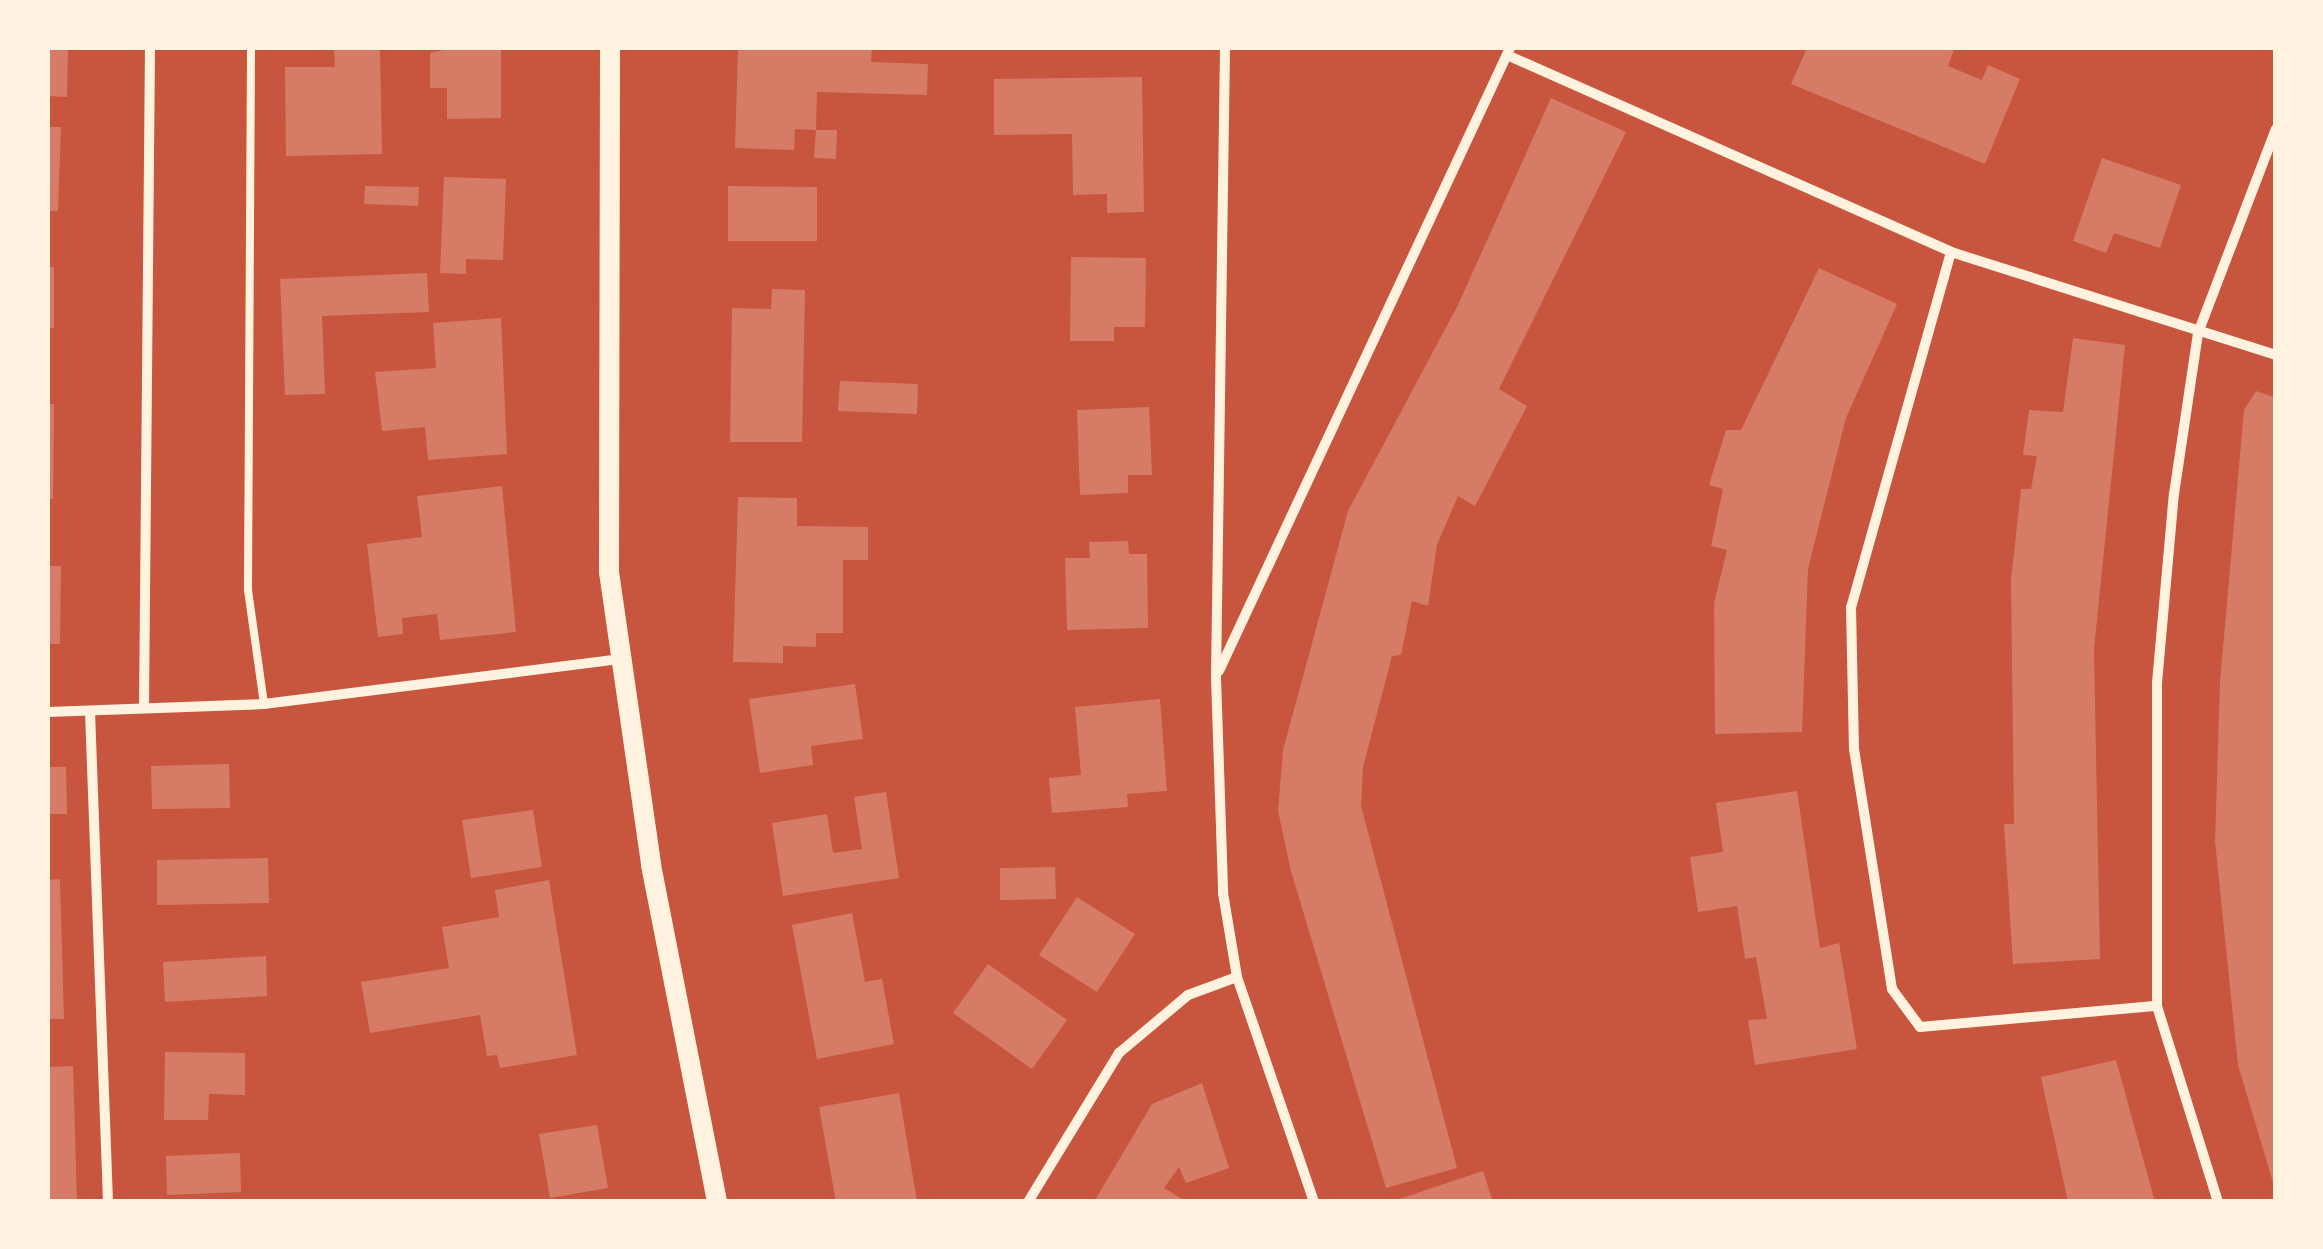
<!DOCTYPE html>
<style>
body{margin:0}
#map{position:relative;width:2323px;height:1249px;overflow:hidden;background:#c8553d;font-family:"Public Sans",sans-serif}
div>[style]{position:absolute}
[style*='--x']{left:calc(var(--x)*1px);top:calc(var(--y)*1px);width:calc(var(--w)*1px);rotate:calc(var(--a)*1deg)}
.building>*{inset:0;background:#d67c66}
.service>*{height:8px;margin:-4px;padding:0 4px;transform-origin:4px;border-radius:4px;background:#fff3e0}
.minor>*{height:10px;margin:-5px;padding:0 5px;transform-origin:5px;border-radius:5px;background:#fff3e0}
.secondary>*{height:20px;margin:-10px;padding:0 10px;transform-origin:10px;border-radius:10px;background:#fff3e0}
span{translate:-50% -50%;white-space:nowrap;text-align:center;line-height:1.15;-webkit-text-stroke:10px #fff3e0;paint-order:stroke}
.frame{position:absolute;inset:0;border:50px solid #fff3e0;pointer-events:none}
</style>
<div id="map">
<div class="building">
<div style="clip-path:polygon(48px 48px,68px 48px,67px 97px,48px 96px)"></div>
<div style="clip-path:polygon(334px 48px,380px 48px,382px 154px,286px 156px,285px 67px,335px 67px)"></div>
<div style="clip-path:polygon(452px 48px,501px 48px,501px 118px,447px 119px,447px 88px,430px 88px,430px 53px)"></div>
<div style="clip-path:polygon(738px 48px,872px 48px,871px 62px,928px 64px,927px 95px,817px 92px,816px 130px,795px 129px,794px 150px,735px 148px)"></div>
<div style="clip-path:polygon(1807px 48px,1949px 48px,1954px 50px,1948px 66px,1982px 80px,1988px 65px,2020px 79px,1985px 164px,1791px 84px)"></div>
<div style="clip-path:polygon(1142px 77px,1144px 212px,1107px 213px,1107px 194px,1073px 195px,1072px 134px,994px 135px,994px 79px)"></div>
<div style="clip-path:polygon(1551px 98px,1626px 132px,1499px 389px,1527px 406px,1475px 506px,1458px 496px,1437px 545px,1428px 606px,1412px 601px,1401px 655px,1392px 656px,1363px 767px,1361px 806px,1457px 1168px,1386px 1188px,1291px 871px,1278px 811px,1283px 750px,1348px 511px,1458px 305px)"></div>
<div style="clip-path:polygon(48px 127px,61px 127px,58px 211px,48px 211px)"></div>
<div style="clip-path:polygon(816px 130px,837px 130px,836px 159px,814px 158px)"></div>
<div style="clip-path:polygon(2102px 158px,2181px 185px,2160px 248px,2114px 233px,2106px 253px,2073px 241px)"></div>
<div style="clip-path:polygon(444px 177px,506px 179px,503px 260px,466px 259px,466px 274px,440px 273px)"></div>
<div style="clip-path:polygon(365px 186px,419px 187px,418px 206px,364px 204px)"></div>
<div style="clip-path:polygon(728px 186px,817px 187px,817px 241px,728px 241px)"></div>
<div style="clip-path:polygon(1071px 257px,1146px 258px,1145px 327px,1114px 327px,1114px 341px,1070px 341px)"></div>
<div style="clip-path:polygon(48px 267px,54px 267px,54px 328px,48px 328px)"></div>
<div style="clip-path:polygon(1819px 268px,1897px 304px,1846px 418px,1808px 569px,1802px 732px,1715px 734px,1714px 603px,1727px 550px,1711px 546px,1723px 489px,1709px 485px,1726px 430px,1741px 430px)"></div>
<div style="clip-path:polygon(427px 273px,429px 312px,322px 316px,325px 394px,285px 395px,280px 279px)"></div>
<div style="clip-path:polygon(772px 289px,805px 290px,802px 442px,730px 442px,732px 308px,771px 309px)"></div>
<div style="clip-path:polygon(501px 318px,507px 454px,428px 460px,425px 427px,382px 431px,375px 372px,436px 368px,433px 323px)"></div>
<div style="clip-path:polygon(2073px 338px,2125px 345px,2094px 649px,2100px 959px,2013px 964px,2004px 824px,2014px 824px,2011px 580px,2021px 489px,2031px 489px,2037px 456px,2023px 455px,2029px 410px,2063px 412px)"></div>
<div style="clip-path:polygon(840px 381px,918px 384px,917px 414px,838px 411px)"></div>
<div style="clip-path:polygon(2256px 391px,2276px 398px,2275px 1189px,2238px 1065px,2215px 841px,2220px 682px,2244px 410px)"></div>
<div style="clip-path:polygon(48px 404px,54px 404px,53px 499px,48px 499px)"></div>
<div style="clip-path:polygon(1149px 407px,1152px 475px,1128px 475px,1128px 493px,1080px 495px,1077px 410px)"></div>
<div style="clip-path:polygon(502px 486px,516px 632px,440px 640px,437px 614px,402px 618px,403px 634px,378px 637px,367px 544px,422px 537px,417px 496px)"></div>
<div style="clip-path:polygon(738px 497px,797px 498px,797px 526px,868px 527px,868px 560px,843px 560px,843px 633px,816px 633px,816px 647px,783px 646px,783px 663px,733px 662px)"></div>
<div style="clip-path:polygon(1128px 541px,1129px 554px,1147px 554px,1148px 628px,1067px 630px,1065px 558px,1090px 558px,1089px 542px)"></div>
<div style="clip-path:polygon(48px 566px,61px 566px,60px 644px,48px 644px)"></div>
<div style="clip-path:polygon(855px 684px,863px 739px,811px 746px,813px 765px,760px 773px,749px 699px)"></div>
<div style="clip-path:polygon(1160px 699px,1167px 791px,1127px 794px,1128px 807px,1052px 813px,1049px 778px,1081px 775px,1075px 707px)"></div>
<div style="clip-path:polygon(229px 764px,230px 808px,152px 809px,151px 766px)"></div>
<div style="clip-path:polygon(48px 767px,66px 767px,67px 814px,48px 814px)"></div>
<div style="clip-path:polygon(1797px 791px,1820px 948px,1839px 943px,1857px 1049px,1755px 1065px,1748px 1020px,1767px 1019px,1756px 957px,1745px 959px,1737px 906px,1698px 912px,1690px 857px,1723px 852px,1716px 803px)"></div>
<div style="clip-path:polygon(886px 792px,899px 878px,783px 896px,772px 823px,827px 814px,833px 853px,862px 849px,854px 797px)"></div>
<div style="clip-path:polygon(533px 810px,542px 867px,471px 878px,462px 820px)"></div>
<div style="clip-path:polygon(268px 858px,269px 903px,157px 905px,157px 860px)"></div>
<div style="clip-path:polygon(1055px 867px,1056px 899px,1000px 900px,1000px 868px)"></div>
<div style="clip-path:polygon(60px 879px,64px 1019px,48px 1019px,48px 880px)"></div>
<div style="clip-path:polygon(549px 880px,577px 1055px,500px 1068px,497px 1055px,487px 1056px,480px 1015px,370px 1033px,361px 982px,449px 968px,442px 927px,499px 917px,495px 890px)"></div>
<div style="clip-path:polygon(1077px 897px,1135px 934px,1097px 992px,1039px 955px)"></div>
<div style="clip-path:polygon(852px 913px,865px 982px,882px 979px,894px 1044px,817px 1059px,792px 925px)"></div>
<div style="clip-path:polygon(266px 956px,267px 996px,165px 1002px,163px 962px)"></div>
<div style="clip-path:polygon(988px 964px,1067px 1020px,1032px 1069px,953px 1013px)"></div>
<div style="clip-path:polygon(165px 1052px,245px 1053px,245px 1095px,209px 1094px,208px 1120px,164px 1120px)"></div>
<div style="clip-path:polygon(2116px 1060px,2155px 1202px,2068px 1202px,2041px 1077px)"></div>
<div style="clip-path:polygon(73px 1066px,77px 1202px,48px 1202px,48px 1067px)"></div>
<div style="clip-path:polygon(1202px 1083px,1229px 1168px,1186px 1183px,1179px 1167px,1164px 1188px,1187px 1202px,1094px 1202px,1152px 1104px)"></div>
<div style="clip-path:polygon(899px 1093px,917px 1202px,836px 1202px,819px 1107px)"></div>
<div style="clip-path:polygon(597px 1125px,608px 1188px,550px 1198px,539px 1134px)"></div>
<div style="clip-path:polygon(240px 1153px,241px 1192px,167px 1195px,166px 1156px)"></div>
<div style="clip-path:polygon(1483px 1171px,1493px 1202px,1393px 1202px,1393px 1201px)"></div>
</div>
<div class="service">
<div style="--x:251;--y:48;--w:542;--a:90.32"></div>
<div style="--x:248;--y:590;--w:115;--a:82"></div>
</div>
<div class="minor">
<div style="--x:1225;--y:48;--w:629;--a:90.82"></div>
<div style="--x:1216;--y:677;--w:216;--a:88.1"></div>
<div style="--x:1223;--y:893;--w:85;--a:80.5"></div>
<div style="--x:1237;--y:977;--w:238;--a:71.1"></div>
<div style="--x:1507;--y:55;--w:486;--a:23.9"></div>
<div style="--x:1951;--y:252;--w:341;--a:17.6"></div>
<div style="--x:1951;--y:252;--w:369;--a:105.7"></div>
<div style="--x:1851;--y:607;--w:142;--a:88.8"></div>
<div style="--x:1854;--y:749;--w:243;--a:81"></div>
<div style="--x:1892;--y:989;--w:47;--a:53.6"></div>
<div style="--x:1920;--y:1027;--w:238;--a:-5.1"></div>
<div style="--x:1219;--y:671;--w:688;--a:-64.96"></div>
<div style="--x:144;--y:708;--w:660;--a:-89.48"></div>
<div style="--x:90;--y:711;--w:491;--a:87.9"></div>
<div style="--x:48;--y:712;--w:216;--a:-2.1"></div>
<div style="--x:264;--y:704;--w:358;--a:-7.2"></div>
<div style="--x:1028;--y:1202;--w:175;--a:-58.6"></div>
<div style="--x:1119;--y:1053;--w:90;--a:-40"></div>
<div style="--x:1188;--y:995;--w:52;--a:-20.2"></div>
<div style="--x:2218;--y:1202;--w:205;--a:-107.3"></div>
<div style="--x:2157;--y:1006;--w:323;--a:-90"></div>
<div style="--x:2157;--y:683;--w:190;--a:-84.9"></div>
<div style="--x:2174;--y:494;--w:163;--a:-81.5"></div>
<div style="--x:2198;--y:333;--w:218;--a:-69.1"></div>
</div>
<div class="secondary">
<div style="--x:610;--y:48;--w:524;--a:90.11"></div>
<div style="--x:609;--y:572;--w:296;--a:81.8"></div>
<div style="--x:651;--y:865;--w:343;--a:78.9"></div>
</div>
<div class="frame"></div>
</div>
